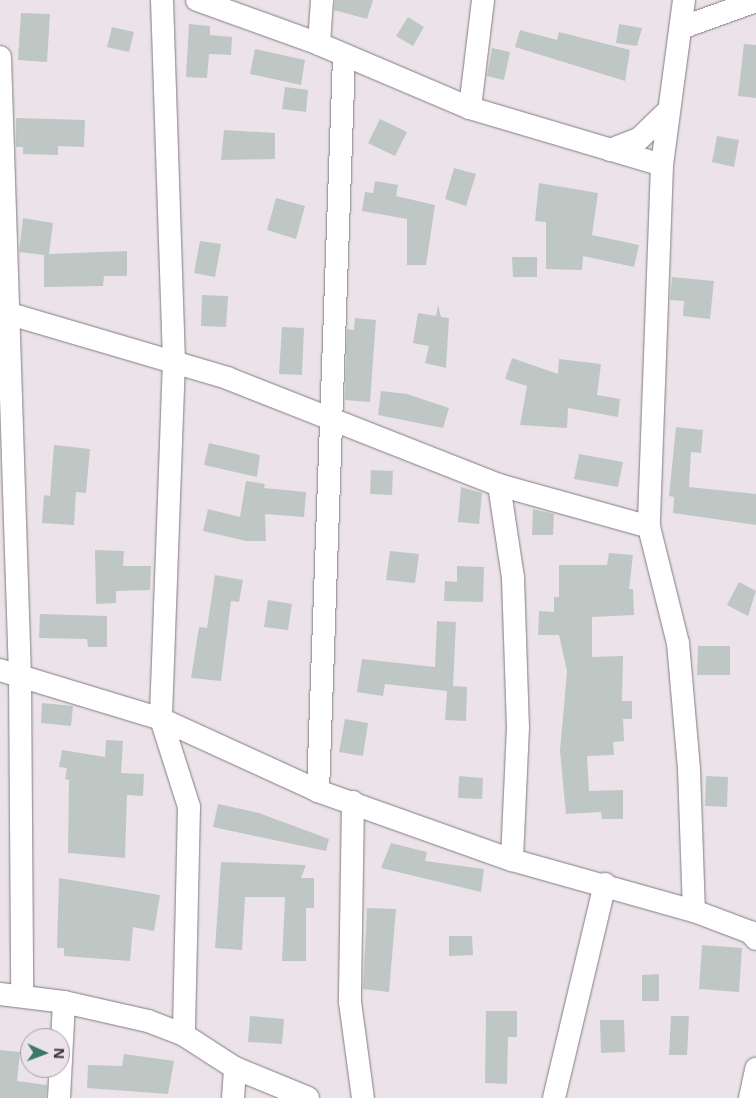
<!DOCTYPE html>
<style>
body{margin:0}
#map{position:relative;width:756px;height:1098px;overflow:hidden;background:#ebe3e9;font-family:"Noto Sans",sans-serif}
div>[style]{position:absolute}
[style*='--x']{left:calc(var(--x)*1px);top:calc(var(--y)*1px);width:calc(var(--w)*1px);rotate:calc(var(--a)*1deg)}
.building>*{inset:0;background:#bec7c4}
.roads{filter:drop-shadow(0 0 1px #827b80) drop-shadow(0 0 1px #827b80)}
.street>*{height:22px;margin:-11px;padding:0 11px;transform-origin:11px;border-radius:11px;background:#fff}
span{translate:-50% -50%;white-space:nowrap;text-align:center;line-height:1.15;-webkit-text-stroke:5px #ebe3e9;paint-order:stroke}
.north{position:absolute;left:20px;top:1028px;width:50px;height:50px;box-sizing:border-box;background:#ebe3e9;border:1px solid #a29ca1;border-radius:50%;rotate:92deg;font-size:14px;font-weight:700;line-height:20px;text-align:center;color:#353234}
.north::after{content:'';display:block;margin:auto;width:18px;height:22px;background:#3a7967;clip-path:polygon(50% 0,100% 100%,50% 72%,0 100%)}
</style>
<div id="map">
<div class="building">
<div style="clip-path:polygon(335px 0,373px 0,367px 19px,334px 10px)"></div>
<div style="clip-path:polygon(21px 13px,50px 14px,47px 62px,18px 60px)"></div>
<div style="clip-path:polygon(408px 17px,424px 27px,413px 46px,396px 36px)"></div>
<div style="clip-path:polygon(189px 24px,210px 26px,210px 35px,232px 37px,231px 55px,209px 54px,207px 78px,186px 77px)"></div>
<div style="clip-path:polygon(619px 24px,642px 28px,637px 46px,616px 43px)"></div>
<div style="clip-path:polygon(112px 27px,134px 32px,129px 52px,107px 47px)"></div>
<div style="clip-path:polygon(520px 30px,557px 40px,559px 32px,630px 50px,625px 81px,515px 47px)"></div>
<div style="clip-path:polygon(744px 44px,756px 45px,756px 98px,738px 96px)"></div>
<div style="clip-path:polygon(492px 48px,510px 52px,504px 80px,487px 76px)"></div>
<div style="clip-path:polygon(255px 49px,305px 60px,301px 85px,250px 74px)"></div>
<div style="clip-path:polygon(285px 87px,308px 90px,306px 112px,282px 109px)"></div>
<div style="clip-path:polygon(16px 118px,85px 120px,84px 147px,58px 146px,58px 155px,23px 154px,23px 147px,16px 147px)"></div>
<div style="clip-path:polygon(380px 119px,407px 132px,395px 156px,368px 143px)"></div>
<div style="clip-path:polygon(224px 130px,275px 133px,275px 159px,221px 160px)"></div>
<div style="clip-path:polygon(717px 136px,739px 140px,734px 167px,712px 162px)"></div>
<div style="clip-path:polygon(454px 168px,476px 174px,466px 206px,445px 199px)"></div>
<div style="clip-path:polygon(375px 181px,398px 185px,396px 196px,435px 205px,426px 265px,407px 265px,407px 219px,362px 211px,365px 192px,373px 193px)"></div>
<div style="clip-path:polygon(539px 183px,598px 193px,592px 235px,639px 245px,634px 267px,583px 256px,582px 270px,546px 269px,546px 222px,535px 221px)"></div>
<div style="clip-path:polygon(276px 198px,305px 206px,296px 239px,267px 230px)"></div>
<div style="clip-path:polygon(23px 218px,53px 223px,49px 254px,127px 251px,127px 276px,104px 276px,103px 286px,44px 287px,44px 255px,19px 252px)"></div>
<div style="clip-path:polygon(200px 241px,221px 244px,215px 277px,194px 273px)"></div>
<div style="clip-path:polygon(512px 257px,537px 257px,537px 277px,513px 277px)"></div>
<div style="clip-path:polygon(672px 277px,714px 281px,710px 319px,683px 316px,684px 301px,670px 300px)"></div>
<div style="clip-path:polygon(202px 295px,228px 296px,226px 327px,201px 326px)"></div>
<div style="clip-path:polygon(438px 305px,441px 317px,449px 318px,446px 368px,425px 363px,429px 346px,413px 343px,418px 313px,436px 316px)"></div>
<div style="clip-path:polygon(355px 318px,376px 320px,370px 402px,345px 400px,347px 329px,354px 330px)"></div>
<div style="clip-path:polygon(282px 327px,304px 328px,302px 375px,279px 374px)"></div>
<div style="clip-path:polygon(512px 358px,558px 374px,559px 359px,601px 364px,597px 395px,620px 399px,618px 417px,568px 408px,567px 428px,520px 425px,527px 386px,505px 379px)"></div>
<div style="clip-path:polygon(381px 391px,407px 394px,449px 408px,443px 428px,378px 415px)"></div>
<div style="clip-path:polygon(676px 427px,703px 430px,701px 453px,691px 452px,689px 487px,756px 494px,756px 525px,673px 513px,674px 497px,669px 496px)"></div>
<div style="clip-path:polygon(209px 443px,260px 455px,257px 477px,204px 465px)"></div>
<div style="clip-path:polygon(54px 445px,90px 449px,86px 493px,76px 492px,74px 525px,42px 523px,44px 495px,50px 496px)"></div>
<div style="clip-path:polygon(579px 454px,623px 462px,618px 487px,574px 479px)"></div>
<div style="clip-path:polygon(371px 470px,393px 471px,392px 495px,370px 494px)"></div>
<div style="clip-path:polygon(246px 481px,265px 484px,264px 488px,306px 492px,304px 517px,265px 514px,266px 541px,246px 541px,203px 531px,208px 509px,240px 517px)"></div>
<div style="clip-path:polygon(461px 487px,482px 493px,479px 524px,458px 522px)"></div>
<div style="clip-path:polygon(533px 509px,554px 514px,553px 535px,532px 535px)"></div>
<div style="clip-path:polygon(95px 550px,124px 551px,123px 566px,151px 566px,150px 590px,116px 591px,116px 603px,96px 604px)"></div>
<div style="clip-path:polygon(390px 551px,419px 554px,415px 583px,386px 580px)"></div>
<div style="clip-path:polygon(609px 553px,633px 555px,629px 589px,633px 589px,634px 615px,592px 617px,592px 657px,623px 656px,622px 701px,632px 701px,632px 719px,623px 719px,624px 741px,613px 742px,614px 755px,587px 756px,589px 791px,623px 790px,623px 819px,602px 819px,601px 812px,566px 814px,560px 751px,567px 671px,559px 635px,538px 635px,539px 611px,554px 612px,554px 597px,559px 597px,559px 565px,607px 565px)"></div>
<div style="clip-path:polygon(457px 566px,484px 567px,483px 602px,444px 601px,445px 581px,457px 582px)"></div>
<div style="clip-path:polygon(215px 575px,243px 580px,239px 602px,231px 601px,221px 681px,191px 678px,199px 627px,207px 628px)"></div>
<div style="clip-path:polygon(739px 582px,756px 591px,748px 616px,727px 605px)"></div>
<div style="clip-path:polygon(268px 600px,292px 604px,288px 630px,264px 627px)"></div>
<div style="clip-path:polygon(40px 614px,107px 616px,107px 647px,88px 647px,87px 639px,39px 638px)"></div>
<div style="clip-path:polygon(437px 621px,456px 622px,453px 686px,467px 687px,466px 721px,445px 720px,447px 691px,385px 684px,383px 696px,357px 692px,362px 659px,435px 667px)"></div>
<div style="clip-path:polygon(698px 646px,730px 646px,730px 675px,697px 675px)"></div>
<div style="clip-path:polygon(42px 703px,73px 706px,71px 726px,41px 723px)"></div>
<div style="clip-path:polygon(345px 719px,368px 723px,363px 756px,339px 752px)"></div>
<div style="clip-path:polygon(106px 740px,123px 741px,121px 773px,144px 774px,143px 796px,127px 795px,125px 858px,68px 853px,69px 780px,65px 779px,67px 768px,59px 767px,62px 750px,105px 757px)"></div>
<div style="clip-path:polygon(459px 776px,483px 778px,482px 799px,458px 798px)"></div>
<div style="clip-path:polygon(706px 776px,728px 777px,727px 807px,705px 806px)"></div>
<div style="clip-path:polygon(218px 804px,259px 813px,329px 839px,326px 851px,213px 827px)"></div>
<div style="clip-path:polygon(391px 843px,427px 852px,425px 861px,484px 869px,481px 892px,381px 868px)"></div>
<div style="clip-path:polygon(221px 862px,306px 865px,301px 878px,314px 878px,314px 908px,306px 908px,306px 961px,282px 961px,285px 897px,245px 897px,242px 950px,215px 948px)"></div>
<div style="clip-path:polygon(59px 878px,160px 895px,154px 931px,133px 927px,130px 961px,64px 956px,64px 948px,57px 948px)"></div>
<div style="clip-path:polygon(367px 908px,396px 909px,389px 992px,363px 989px)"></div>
<div style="clip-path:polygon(449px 936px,472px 936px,473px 955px,449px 956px)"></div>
<div style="clip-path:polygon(702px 945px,742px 948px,739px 992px,699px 989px)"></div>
<div style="clip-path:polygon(659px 974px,659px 1001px,642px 1001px,642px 975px)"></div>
<div style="clip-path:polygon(486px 1011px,517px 1011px,517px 1037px,508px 1037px,507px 1084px,485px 1083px)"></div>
<div style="clip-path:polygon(250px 1016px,284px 1019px,282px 1044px,248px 1042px)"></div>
<div style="clip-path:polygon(671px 1016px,689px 1016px,687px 1055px,669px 1055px)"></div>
<div style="clip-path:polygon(600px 1020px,624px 1020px,625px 1052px,601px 1053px)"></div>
<div style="clip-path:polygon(0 1050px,20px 1052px,17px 1081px,47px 1085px,46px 1098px,0 1098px)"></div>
<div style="clip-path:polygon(124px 1054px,174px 1061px,168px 1094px,87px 1088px,88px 1065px,122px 1066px)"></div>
</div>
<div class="roads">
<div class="street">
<div style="--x:162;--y:0;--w:361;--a:88.1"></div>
<div style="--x:174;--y:361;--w:358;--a:92.1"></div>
<div style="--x:161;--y:719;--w:92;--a:72.3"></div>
<div style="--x:189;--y:807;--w:228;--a:91.3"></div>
<div style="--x:197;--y:0;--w:130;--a:19.8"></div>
<div style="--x:319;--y:44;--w:164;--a:23"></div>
<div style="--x:470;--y:108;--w:200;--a:16.5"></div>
<div style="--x:684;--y:0;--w:166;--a:97.6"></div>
<div style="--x:662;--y:165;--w:362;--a:92.1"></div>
<div style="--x:649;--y:527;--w:120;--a:76"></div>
<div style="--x:678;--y:643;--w:126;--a:85"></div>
<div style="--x:689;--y:769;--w:142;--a:88"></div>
<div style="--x:681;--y:28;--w:80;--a:-19.8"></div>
<div style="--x:319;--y:44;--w:44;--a:-86.1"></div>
<div style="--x:0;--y:57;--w:618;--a:88.15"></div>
<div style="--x:20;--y:675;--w:321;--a:89.6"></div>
<div style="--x:470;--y:108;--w:109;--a:-83.1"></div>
<div style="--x:610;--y:150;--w:31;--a:-21"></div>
<div style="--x:639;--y:139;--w:40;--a:-44"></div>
<div style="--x:0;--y:311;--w:237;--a:16.4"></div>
<div style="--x:227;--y:378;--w:292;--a:21.5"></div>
<div style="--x:499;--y:485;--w:156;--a:15.6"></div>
<div style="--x:499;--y:485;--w:94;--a:81.4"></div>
<div style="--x:513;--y:578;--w:149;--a:88.1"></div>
<div style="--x:518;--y:727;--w:133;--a:92.6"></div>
<div style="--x:0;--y:670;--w:168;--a:16.9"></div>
<div style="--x:161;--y:719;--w:173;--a:24.6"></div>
<div style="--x:318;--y:791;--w:206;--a:19.6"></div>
<div style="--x:512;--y:860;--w:189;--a:15.7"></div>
<div style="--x:694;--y:911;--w:60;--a:20.6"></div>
<div style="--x:750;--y:932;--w:9;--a:49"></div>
<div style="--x:318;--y:791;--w:734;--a:-87.97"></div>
<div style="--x:353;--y:802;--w:200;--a:90.9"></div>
<div style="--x:350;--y:1002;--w:97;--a:82.3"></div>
<div style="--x:0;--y:994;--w:64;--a:7.1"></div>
<div style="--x:64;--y:1002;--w:86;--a:12.7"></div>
<div style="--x:148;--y:1021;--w:39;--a:21"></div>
<div style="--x:184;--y:1035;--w:61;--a:32.9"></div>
<div style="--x:235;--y:1068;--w:79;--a:22.3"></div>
<div style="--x:59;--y:1098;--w:96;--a:-87"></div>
<div style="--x:233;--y:1098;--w:30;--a:-86"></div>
<div style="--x:554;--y:1098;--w:220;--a:-76.6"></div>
<div style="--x:750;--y:1098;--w:30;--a:-78"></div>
</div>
</div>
<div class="north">N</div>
</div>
